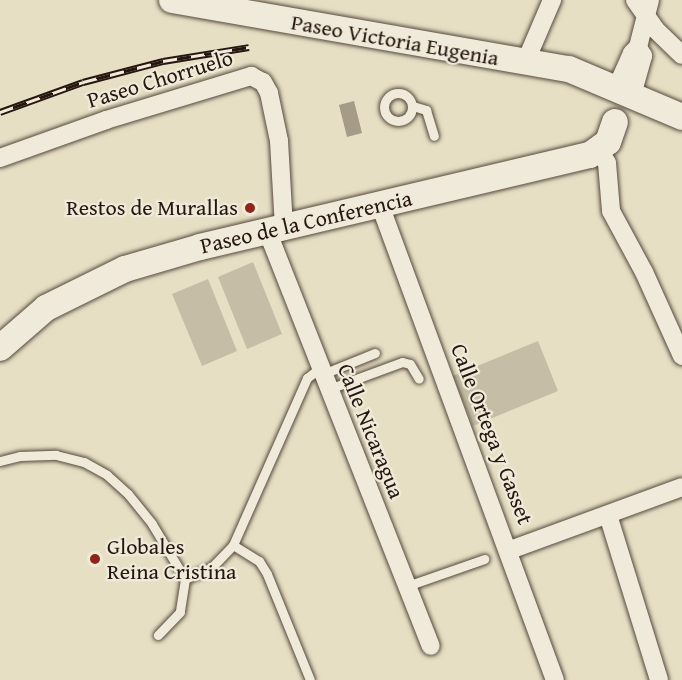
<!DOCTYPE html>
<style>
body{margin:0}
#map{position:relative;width:682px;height:680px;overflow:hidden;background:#e6dfc4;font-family:"Gentium Book Plus",serif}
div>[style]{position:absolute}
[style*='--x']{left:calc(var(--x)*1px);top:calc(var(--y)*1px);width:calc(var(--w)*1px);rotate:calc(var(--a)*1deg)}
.green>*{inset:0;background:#c5bda5}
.water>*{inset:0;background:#a59b86}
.roads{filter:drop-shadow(0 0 2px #56483c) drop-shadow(0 0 2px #56483c)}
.lane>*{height:9px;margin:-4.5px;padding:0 4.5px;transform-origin:4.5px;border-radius:4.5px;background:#efead9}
.lane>.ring{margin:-4.5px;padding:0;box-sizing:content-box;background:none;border:9px solid #efead9;border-radius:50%}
.street>*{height:18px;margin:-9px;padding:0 9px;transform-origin:9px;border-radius:9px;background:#efead9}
.secondary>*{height:26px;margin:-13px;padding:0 13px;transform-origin:13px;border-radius:13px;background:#efead9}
.rail>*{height:7px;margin-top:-3.5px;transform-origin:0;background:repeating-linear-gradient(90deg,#efead9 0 14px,#26160f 0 28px);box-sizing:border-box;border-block:2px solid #26160f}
.dots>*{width:16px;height:16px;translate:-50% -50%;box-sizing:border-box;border:3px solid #efead9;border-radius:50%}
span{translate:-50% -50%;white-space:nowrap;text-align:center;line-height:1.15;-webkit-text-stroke:4.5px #efead9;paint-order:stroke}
.street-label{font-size:22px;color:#26160f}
.poi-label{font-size:22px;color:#26160f}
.right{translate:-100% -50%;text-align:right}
.left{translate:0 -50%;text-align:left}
</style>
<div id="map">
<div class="green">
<div style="clip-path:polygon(253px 262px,282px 334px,247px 349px,218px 277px)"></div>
<div style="clip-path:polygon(208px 279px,237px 351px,202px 366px,172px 294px)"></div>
<div style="clip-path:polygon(538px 341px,558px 391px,473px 426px,453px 376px)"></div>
</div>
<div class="water">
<div style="clip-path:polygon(354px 101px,362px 133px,347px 137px,339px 105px)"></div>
</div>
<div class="roads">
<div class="lane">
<div class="ring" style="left:384px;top:93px;width:19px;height:19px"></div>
<div style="--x:413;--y:106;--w:14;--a:17"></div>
<div style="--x:426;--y:110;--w:27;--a:73"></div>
<div style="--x:323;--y:374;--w:56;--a:-22"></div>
<div style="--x:329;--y:389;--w:78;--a:-20.3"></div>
<div style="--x:402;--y:362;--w:8;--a:14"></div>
<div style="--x:410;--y:364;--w:17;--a:59"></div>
<div style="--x:0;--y:461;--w:21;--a:-14"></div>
<div style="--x:20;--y:456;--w:36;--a:-2"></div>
<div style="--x:56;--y:455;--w:29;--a:14"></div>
<div style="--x:84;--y:462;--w:26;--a:29"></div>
<div style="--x:107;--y:475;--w:28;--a:42"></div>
<div style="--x:128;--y:494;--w:38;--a:51"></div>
<div style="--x:152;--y:524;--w:64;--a:59"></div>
<div style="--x:185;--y:579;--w:33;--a:99"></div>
<div style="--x:180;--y:612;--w:32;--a:134"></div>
<div style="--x:233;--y:545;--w:31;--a:32"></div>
<div style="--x:259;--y:561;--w:15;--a:58"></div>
<div style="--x:267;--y:574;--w:114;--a:67.9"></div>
<div style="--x:185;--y:579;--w:30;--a:-24"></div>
<div style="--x:212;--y:567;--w:30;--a:-46"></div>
<div style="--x:233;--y:545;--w:183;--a:-66.1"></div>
<div style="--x:307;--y:378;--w:16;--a:-38"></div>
<div style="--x:407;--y:586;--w:82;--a:-19.3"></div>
</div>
<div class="street">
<div style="--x:635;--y:0;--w:35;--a:55"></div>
<div style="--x:655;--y:29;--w:37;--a:44"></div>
<div style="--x:525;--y:63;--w:69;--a:-66.8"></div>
<div style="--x:616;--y:89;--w:39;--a:-66"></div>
<div style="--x:632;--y:53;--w:8;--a:-45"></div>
<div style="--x:638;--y:47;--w:49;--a:-75.7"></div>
<div style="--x:632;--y:95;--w:41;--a:-74.2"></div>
<div style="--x:643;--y:56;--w:10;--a:-119"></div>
<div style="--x:599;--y:150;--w:15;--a:58"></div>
<div style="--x:607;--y:163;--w:48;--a:85.2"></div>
<div style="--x:611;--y:211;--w:69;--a:61.6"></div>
<div style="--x:644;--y:272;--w:92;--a:65.7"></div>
<div style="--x:0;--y:158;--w:113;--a:-19.7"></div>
<div style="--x:106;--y:120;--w:152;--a:-16.9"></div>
<div style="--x:251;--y:76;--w:13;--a:27"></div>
<div style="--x:263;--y:82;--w:13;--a:61"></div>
<div style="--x:269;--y:93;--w:49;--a:78.2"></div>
<div style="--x:279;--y:141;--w:86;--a:86.7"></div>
<div style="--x:380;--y:205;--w:506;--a:69.78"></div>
<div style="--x:272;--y:231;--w:12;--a:90"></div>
<div style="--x:272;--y:243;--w:433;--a:68.5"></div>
<div style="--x:608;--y:515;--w:173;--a:72.8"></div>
<div style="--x:510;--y:550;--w:183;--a:-20.1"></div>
</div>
<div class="secondary">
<div style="--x:172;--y:0;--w:403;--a:9.9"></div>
<div style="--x:569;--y:69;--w:123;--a:23"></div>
<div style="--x:0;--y:348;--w:61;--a:-41"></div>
<div style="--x:46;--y:308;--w:88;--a:-26.3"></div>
<div style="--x:125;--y:269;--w:78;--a:-16.3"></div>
<div style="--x:200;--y:247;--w:401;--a:-13.3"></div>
<div style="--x:590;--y:155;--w:22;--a:-36"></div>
<div style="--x:608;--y:142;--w:21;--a:-71"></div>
</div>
</div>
<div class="rail">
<div style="--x:0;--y:112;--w:88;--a:-19.9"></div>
<div style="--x:83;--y:82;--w:83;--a:-14.7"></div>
<div style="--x:163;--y:61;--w:87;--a:-9.2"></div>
</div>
<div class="dots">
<div style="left:250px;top:208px;background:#8f2418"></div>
<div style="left:95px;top:559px;background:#8f2418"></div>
</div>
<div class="street-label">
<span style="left:395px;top:40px;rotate:10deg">Paseo Victoria Eugenia</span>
<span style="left:160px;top:79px;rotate:-17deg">Paseo Chorruelo</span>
<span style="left:306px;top:222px;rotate:-13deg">Paseo de la Conferencia</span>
<span style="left:371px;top:431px;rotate:68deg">Calle Nicaragua</span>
<span style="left:492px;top:434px;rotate:69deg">Calle Ortega y Gasset</span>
</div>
<div class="poi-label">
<span class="right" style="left:238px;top:208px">Restos de Murallas</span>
<span class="left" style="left:107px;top:559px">Globales<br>Reina Cristina</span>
</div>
</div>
